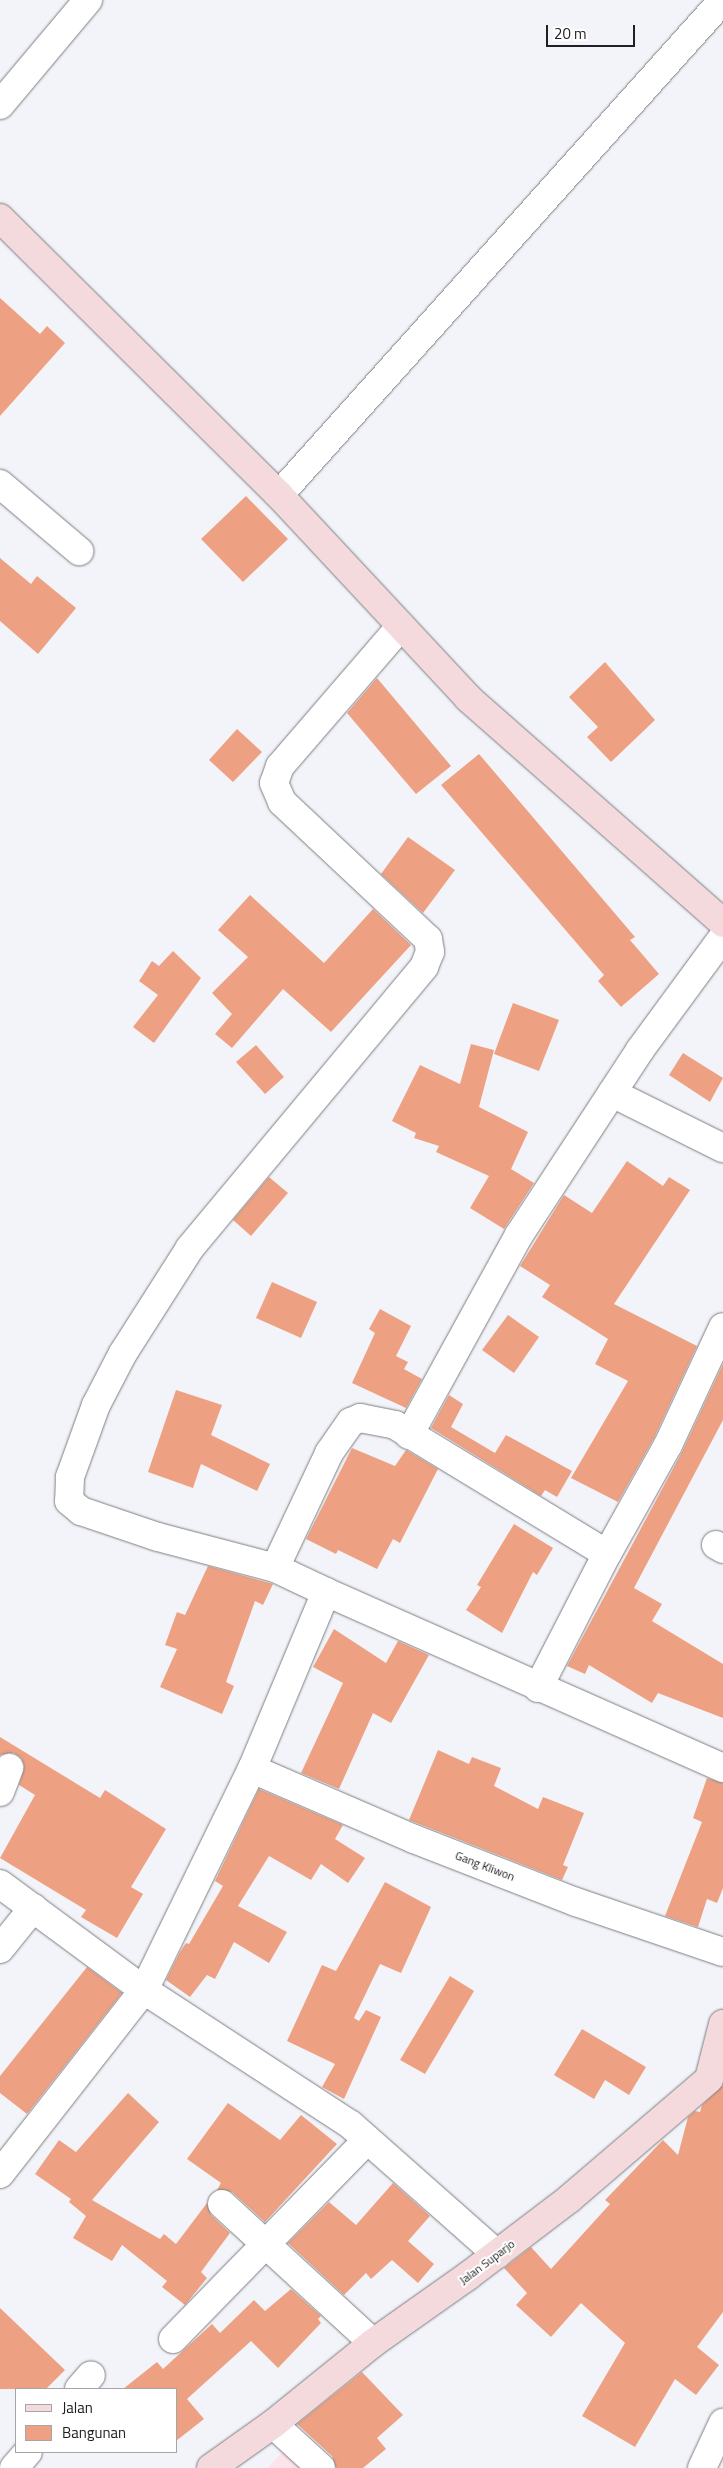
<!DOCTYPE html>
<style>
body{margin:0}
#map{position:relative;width:723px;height:2468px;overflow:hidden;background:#f3f4f9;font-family:"Titillium Web",sans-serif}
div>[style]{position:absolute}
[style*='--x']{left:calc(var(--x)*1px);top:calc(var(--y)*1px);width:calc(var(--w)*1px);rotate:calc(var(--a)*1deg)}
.commercial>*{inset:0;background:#fde3ea}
.building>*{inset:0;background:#eea182}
.roads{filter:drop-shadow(0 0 1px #7c7d81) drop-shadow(0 0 1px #7c7d81)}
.street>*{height:28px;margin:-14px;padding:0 14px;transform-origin:14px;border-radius:14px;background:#fff}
.secondary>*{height:28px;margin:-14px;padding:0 14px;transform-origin:14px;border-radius:14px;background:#f4dadd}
span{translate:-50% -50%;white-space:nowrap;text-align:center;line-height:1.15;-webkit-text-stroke:4px #fff;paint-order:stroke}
.street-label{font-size:12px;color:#202022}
.legend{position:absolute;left:15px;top:2388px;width:162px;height:65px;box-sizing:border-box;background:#fff;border:1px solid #a6a6a7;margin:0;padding:6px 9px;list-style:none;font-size:15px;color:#202022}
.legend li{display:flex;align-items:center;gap:10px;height:25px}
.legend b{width:25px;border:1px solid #a6a6a7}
.scale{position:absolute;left:546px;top:25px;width:89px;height:22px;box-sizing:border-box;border:2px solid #202022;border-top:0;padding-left:6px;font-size:15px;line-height:18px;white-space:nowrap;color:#202022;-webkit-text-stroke:4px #fff;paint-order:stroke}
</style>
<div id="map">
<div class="commercial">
<div style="clip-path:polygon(288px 2447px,311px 2468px,267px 2468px)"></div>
</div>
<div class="building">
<div style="clip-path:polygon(0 298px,40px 334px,47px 326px,65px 343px,0 416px)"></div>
<div style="clip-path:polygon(246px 496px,288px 539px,243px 582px,201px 539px)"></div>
<div style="clip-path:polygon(0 558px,31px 584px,37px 576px,76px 608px,38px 654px,0 621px)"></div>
<div style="clip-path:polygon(605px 662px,655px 720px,611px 762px,587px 737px,598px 727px,569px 697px)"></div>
<div style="clip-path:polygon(377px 678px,451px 766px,416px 794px,347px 713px)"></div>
<div style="clip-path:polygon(237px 729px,262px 752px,233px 782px,209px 760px)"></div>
<div style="clip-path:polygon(479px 754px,635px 937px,630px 940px,659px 974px,621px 1007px,598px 981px,604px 975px,441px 785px)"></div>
<div style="clip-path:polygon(408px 837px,455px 870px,423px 913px,381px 874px)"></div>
<div style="clip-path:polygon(250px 895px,324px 963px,373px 909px,411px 945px,331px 1032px,283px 989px,232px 1048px,215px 1034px,232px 1014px,212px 993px,248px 957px,218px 930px)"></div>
<div style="clip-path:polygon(173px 951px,201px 978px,154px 1043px,133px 1027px,158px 995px,139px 981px,152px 961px,159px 966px)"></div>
<div style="clip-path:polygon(513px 1003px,559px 1020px,539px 1071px,494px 1054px)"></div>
<div style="clip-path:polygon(471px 1044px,494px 1050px,479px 1107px,528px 1132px,511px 1169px,534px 1183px,504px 1229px,470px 1208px,489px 1176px,436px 1152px,439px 1146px,414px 1138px,416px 1133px,392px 1121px,420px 1065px,460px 1084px)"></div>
<div style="clip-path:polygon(256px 1045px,284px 1077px,265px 1094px,236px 1062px)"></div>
<div style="clip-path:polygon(683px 1053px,723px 1078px,710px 1102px,669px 1075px)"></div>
<div style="clip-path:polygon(627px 1161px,663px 1186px,669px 1177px,690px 1190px,614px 1304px,697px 1346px,654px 1438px,618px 1502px,571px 1478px,628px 1381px,595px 1364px,608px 1339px,542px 1297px,550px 1285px,520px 1266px,564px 1195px,592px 1213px)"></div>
<div style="clip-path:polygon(269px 1177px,288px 1193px,251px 1236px,233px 1220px)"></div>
<div style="clip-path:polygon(272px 1282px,317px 1302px,301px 1338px,256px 1318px)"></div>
<div style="clip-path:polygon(380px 1309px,411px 1326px,396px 1356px,408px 1362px,404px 1369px,422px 1379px,406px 1408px,352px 1383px,375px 1333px,369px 1329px)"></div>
<div style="clip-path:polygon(508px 1315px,539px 1337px,514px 1373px,482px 1350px)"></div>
<div style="clip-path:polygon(723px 1364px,723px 1420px,634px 1588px,662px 1604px,652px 1621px,723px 1664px,723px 1718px,658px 1693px,652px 1703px,589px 1665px,585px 1674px,567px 1666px,682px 1452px)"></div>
<div style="clip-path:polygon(176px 1390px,222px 1405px,211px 1435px,270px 1464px,257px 1491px,201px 1464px,193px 1488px,148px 1472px)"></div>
<div style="clip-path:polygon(449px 1395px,463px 1404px,451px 1427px,495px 1453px,506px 1435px,572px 1471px,557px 1497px,545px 1490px,541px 1496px,431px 1428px)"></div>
<div style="clip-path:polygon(352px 1448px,395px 1466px,406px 1450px,438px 1469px,400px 1543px,393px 1539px,377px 1569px,338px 1550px,336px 1554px,306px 1539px)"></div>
<div style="clip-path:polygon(514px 1524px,553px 1548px,537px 1575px,533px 1572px,502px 1633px,466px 1610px,481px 1587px,477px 1585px)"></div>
<div style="clip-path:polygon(208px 1566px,273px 1584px,263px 1605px,255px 1601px,226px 1682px,234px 1686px,222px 1714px,160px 1687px,177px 1649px,165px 1645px,177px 1612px,185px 1615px)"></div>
<div style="clip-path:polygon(334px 1629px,386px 1663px,398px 1641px,429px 1655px,391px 1723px,373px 1713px,339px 1789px,301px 1773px,343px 1683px,313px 1667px)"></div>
<div style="clip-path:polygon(0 1737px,100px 1798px,105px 1790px,166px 1829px,131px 1887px,143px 1894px,117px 1938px,81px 1917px,86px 1910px,0 1858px,35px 1795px,19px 1785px,24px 1766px,21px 1758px,14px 1753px,0 1755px)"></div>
<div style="clip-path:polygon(438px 1750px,469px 1764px,472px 1757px,501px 1768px,494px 1786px,538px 1809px,543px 1797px,584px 1813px,563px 1865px,568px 1867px,562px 1880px,409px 1820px)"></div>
<div style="clip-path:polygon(707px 1778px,723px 1783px,723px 1888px,717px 1903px,707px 1899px,698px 1927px,665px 1916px,702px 1822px,693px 1818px)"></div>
<div style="clip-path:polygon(259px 1789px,343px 1825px,335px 1839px,365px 1858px,348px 1883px,321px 1864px,311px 1880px,269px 1856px,238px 1906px,287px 1932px,269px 1963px,234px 1942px,215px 1979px,207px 1975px,190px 1997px,166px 1980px,180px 1952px,186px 1943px,189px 1944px,223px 1886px,215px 1881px)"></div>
<div style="clip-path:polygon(385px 1882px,431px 1907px,401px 1973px,380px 1964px,354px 2018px,359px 2021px,366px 2010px,381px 2017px,344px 2099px,322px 2087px,335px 2064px,287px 2041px,322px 1965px,336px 1971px)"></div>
<div style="clip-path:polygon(87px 1967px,122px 1993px,27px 2114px,0 2093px,0 2076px)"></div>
<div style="clip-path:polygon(450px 1976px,474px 1991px,425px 2074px,400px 2060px)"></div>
<div style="clip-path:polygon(582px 2029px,646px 2067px,629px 2095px,605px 2080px,594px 2099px,554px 2075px)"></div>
<div style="clip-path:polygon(723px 2085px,723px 2312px,697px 2347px,719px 2365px,696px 2395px,675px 2379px,635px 2447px,582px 2416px,625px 2343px,581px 2303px,551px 2337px,516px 2305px,527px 2293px,504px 2268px,531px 2247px,551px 2269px,610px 2204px,605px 2200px,663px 2140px,678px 2155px,688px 2117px,695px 2111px,700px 2112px,702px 2105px)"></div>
<div style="clip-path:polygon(128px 2093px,159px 2122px,92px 2200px,160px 2239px,164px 2234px,176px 2244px,207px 2203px,211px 2215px,230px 2233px,201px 2272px,207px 2278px,185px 2305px,162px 2287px,167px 2281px,122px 2245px,112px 2261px,73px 2238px,86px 2216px,69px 2202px,71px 2199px,35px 2174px,59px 2140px,76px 2152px)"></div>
<div style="clip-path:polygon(228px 2103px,280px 2140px,301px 2115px,337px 2144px,265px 2222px,232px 2192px,217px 2190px,221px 2183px,187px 2159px)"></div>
<div style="clip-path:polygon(393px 2183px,430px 2216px,408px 2241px,434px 2264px,418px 2283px,392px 2260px,371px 2279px,366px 2273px,344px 2295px,288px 2243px,329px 2202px,356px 2225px)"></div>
<div style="clip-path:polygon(291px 2289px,321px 2316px,318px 2319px,321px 2323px,278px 2368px,251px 2341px,187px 2399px,204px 2419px,176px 2441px,176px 2389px,123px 2389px,157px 2362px,163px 2369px,212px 2324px,220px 2333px,254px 2300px,265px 2311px)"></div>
<div style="clip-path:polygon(0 2308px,65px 2370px,46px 2389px,0 2389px)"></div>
<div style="clip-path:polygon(362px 2372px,403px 2415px,377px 2438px,386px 2449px,363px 2468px,336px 2468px,332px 2456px,297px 2424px)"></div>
</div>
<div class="roads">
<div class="street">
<div style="--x:0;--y:105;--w:137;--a:-50"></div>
<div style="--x:0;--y:484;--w:104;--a:40.3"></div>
<div style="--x:279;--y:495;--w:665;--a:-48.11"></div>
<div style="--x:401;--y:626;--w:185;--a:130.8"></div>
<div style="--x:280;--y:766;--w:18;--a:109"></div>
<div style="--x:274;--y:783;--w:21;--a:67"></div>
<div style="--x:282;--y:802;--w:200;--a:43.2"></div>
<div style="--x:428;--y:939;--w:13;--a:81"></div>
<div style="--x:430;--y:952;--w:16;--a:112"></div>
<div style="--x:424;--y:967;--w:366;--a:129.8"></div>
<div style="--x:190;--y:1248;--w:125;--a:122.5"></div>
<div style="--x:123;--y:1353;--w:59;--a:117.4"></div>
<div style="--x:96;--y:1405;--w:77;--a:109.9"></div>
<div style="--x:70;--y:1477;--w:24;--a:92"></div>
<div style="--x:69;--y:1501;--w:16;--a:40"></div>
<div style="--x:81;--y:1511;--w:81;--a:18.7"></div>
<div style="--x:158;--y:1537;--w:121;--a:14.8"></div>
<div style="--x:275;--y:1568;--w:127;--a:-64.8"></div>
<div style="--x:329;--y:1453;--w:38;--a:-55"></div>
<div style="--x:351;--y:1422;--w:10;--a:-24"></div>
<div style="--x:360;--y:1418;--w:36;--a:11"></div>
<div style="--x:395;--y:1425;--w:248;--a:31.3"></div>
<div style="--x:607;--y:1554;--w:125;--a:-60.8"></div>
<div style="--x:668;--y:1445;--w:130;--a:-65"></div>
<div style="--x:612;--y:1093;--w:124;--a:26.4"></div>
<div style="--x:409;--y:1435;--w:228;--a:-61.2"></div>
<div style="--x:519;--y:1235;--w:221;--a:-56.8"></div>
<div style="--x:640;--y:1050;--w:140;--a:-53.7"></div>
<div style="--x:716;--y:1545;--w:8;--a:30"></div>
<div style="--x:326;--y:1592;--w:434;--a:23.9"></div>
<div style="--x:538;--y:1688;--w:151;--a:-62.8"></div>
<div style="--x:252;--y:1769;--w:176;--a:23.4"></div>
<div style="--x:414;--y:1839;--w:174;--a:21.3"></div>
<div style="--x:576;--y:1902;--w:155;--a:18.8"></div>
<div style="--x:0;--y:1792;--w:26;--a:-69"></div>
<div style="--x:0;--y:1884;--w:179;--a:36.4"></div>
<div style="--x:144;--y:1990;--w:247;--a:33.1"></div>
<div style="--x:351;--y:2125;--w:195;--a:41.5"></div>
<div style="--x:0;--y:1949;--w:53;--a:-51.2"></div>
<div style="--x:0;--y:2174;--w:234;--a:-52"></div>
<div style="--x:144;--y:1990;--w:246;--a:-64"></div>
<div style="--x:252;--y:1769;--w:192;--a:-67.3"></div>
<div style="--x:326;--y:1592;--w:56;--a:-154.8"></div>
<div style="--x:222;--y:2204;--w:205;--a:42.6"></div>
<div style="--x:173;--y:2339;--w:278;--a:-45.7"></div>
<div style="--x:79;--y:2389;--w:18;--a:-49"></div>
<div style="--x:273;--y:2424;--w:65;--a:42.5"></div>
<div style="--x:14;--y:2468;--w:21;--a:-49"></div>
<div style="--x:702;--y:2468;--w:50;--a:-65"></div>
</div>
<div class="secondary">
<div style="--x:0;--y:218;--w:393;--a:44.8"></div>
<div style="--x:279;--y:495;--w:277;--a:47"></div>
<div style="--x:468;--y:698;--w:340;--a:41.4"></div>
<div style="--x:211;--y:2468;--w:76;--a:-35.4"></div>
<div style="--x:273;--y:2424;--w:129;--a:-39"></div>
<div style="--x:373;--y:2343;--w:116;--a:-35.2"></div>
<div style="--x:468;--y:2276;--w:127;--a:-37.3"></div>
<div style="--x:569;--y:2199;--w:184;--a:-40.6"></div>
<div style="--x:709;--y:2079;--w:57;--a:-75.7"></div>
</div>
</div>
<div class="street-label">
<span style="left:485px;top:1866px;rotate:21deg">Gang Kliwon</span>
<span style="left:487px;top:2262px;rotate:-37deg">Jalan Suparjo</span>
</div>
<ul class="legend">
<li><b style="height:6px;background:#f4dadd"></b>Jalan</li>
<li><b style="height:14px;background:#eea182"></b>Bangunan</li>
</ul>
<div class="scale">20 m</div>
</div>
